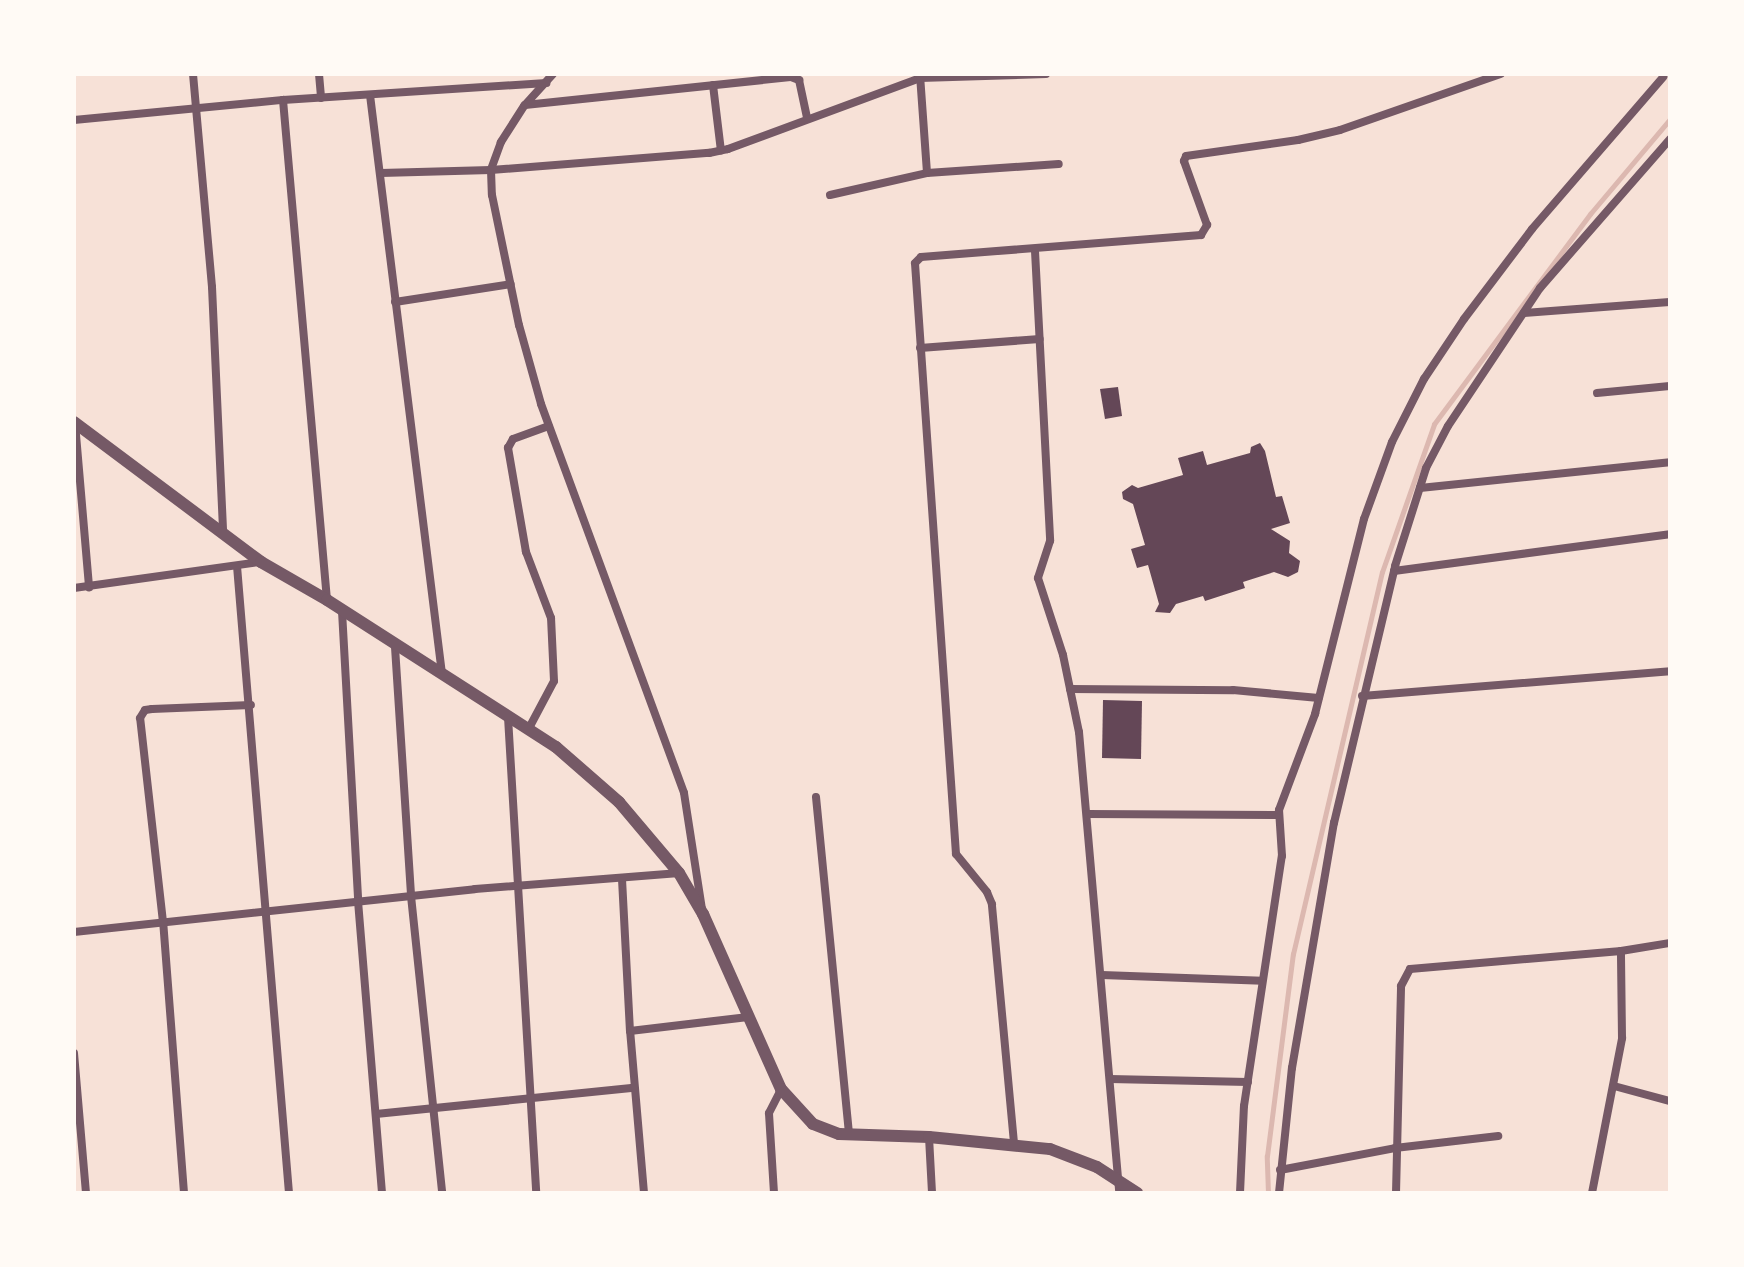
<!DOCTYPE html>
<style>
body{margin:0}
#map{position:relative;width:1744px;height:1267px;overflow:hidden;background:#f7e1d7;font-family:Rubik,sans-serif}
div>[style]{position:absolute}
[style*='--x']{left:calc(var(--x)*1px);top:calc(var(--y)*1px);width:calc(var(--w)*1px);rotate:calc(var(--a)*1deg)}
.stream>*{height:5px;margin:-2.5px;padding:0 2.5px;transform-origin:2.5px;border-radius:2.5px;background:#dcb8b0}
.building>*{inset:0;background:#644757}
.minor>*{height:8px;margin:-4px;padding:0 4px;transform-origin:4px;border-radius:4px;background:#755966}
.tertiary>*{height:12px;margin:-6px;padding:0 6px;transform-origin:6px;border-radius:6px;background:#755966}
span{translate:-50% -50%;white-space:nowrap;text-align:center;line-height:1.15;-webkit-text-stroke:6px #fffaf5;paint-order:stroke}
.frame{position:absolute;inset:0;border:76px solid #fffaf5;pointer-events:none}
</style>
<div id="map">
<div class="stream">
<div style="--x:1268;--y:1193;--w:37;--a:-92"></div>
<div style="--x:1267;--y:1156;--w:204;--a:-82.7"></div>
<div style="--x:1293;--y:954;--w:392;--a:-76.9"></div>
<div style="--x:1382;--y:572;--w:157;--a:-70.6"></div>
<div style="--x:1434;--y:424;--w:262;--a:-53.4"></div>
<div style="--x:1590;--y:214;--w:124;--a:-49.9"></div>
</div>
<div class="building">
<div style="clip-path:polygon(1118px 387px,1122px 416px,1105px 419px,1100px 389px)"></div>
<div style="clip-path:polygon(1260px 443px,1265px 451px,1276px 497px,1282px 496px,1290px 523px,1271px 529px,1290px 541px,1289px 553px,1300px 561px,1298px 572px,1288px 577px,1274px 572px,1243px 582px,1245px 588px,1205px 601px,1203px 596px,1176px 604px,1170px 613px,1155px 612px,1159px 604px,1148px 565px,1137px 568px,1131px 549px,1145px 545px,1133px 504px,1123px 499px,1122px 492px,1132px 485px,1138px 488px,1183px 475px,1178px 458px,1203px 451px,1207px 465px,1250px 453px,1251px 447px)"></div>
<div style="clip-path:polygon(1103px 700px,1142px 701px,1141px 759px,1102px 758px)"></div>
</div>
<div class="minor">
<div style="--x:193;--y:74;--w:214;--a:84.9"></div>
<div style="--x:212;--y:287;--w:246;--a:87.4"></div>
<div style="--x:319;--y:74;--w:24;--a:85"></div>
<div style="--x:553;--y:74;--w:43;--a:132.2"></div>
<div style="--x:524;--y:106;--w:43;--a:122.6"></div>
<div style="--x:501;--y:142;--w:30;--a:110"></div>
<div style="--x:491;--y:170;--w:25;--a:88"></div>
<div style="--x:492;--y:195;--w:133;--a:78.3"></div>
<div style="--x:519;--y:325;--w:82;--a:74.4"></div>
<div style="--x:541;--y:404;--w:414;--a:69.8"></div>
<div style="--x:684;--y:793;--w:117;--a:81.2"></div>
<div style="--x:920;--y:75;--w:98;--a:85.9"></div>
<div style="--x:713;--y:85;--w:66;--a:83.1"></div>
<div style="--x:370;--y:95;--w:583;--a:82.91"></div>
<div style="--x:283;--y:100;--w:502;--a:84.97"></div>
<div style="--x:525;--y:105;--w:267;--a:-6"></div>
<div style="--x:791;--y:77;--w:9;--a:21"></div>
<div style="--x:799;--y:80;--w:39;--a:78"></div>
<div style="--x:74;--y:120;--w:210;--a:-5.5"></div>
<div style="--x:283;--y:100;--w:264;--a:-3.7"></div>
<div style="--x:381;--y:173;--w:110;--a:-1.6"></div>
<div style="--x:491;--y:170;--w:219;--a:-4.5"></div>
<div style="--x:709;--y:153;--w:19;--a:-12"></div>
<div style="--x:728;--y:149;--w:205;--a:-20.3"></div>
<div style="--x:920;--y:78;--w:126;--a:-1.8"></div>
<div style="--x:830;--y:195;--w:99;--a:-12.8"></div>
<div style="--x:927;--y:173;--w:132;--a:-3.9"></div>
<div style="--x:1035;--y:251;--w:290;--a:87"></div>
<div style="--x:1050;--y:541;--w:39;--a:108"></div>
<div style="--x:1038;--y:578;--w:81;--a:72"></div>
<div style="--x:1063;--y:655;--w:79;--a:78.3"></div>
<div style="--x:1079;--y:732;--w:463;--a:85"></div>
<div style="--x:395;--y:302;--w:117;--a:-8.8"></div>
<div style="--x:1524;--y:313;--w:146;--a:-4.3"></div>
<div style="--x:920;--y:348;--w:120;--a:-4.3"></div>
<div style="--x:1597;--y:393;--w:73;--a:-5.5"></div>
<div style="--x:75;--y:423;--w:165;--a:85.1"></div>
<div style="--x:1420;--y:488;--w:251;--a:-5.9"></div>
<div style="--x:237;--y:566;--w:629;--a:85.26"></div>
<div style="--x:1394;--y:571;--w:278;--a:-7.6"></div>
<div style="--x:74;--y:588;--w:188;--a:-8"></div>
<div style="--x:342;--y:611;--w:290;--a:86.8"></div>
<div style="--x:358;--y:901;--w:293;--a:85.3"></div>
<div style="--x:395;--y:647;--w:250;--a:86.3"></div>
<div style="--x:411;--y:896;--w:299;--a:84"></div>
<div style="--x:1070;--y:689;--w:163;--a:0.4"></div>
<div style="--x:1233;--y:690;--w:86;--a:5.3"></div>
<div style="--x:1362;--y:696;--w:309;--a:-4.6"></div>
<div style="--x:508;--y:717;--w:477;--a:86.6"></div>
<div style="--x:528;--y:730;--w:55;--a:-62"></div>
<div style="--x:554;--y:681;--w:63;--a:-92.7"></div>
<div style="--x:551;--y:618;--w:71;--a:-110.7"></div>
<div style="--x:526;--y:552;--w:106;--a:-99.8"></div>
<div style="--x:508;--y:448;--w:10;--a:-61"></div>
<div style="--x:513;--y:439;--w:38;--a:-20"></div>
<div style="--x:816;--y:797;--w:340;--a:84.4"></div>
<div style="--x:1087;--y:814;--w:191;--a:0.3"></div>
<div style="--x:622;--y:879;--w:152;--a:87"></div>
<div style="--x:74;--y:932;--w:403;--a:-6.1"></div>
<div style="--x:475;--y:889;--w:205;--a:-4.5"></div>
<div style="--x:1102;--y:975;--w:160;--a:2.1"></div>
<div style="--x:74;--y:1053;--w:141;--a:85.1"></div>
<div style="--x:1110;--y:1079;--w:138;--a:1.2"></div>
<div style="--x:1614;--y:1086;--w:58;--a:15"></div>
<div style="--x:376;--y:1114;--w:259;--a:-5.8"></div>
<div style="--x:929;--y:1137;--w:56;--a:86.9"></div>
<div style="--x:1014;--y:1143;--w:240;--a:-95.3"></div>
<div style="--x:992;--y:904;--w:13;--a:-113"></div>
<div style="--x:987;--y:892;--w:49;--a:-129.2"></div>
<div style="--x:956;--y:854;--w:592;--a:-93.97"></div>
<div style="--x:915;--y:263;--w:8;--a:-45"></div>
<div style="--x:921;--y:257;--w:281;--a:-4.5"></div>
<div style="--x:1201;--y:235;--w:12;--a:-59"></div>
<div style="--x:1207;--y:225;--w:68;--a:-109.8"></div>
<div style="--x:1184;--y:161;--w:5;--a:-68"></div>
<div style="--x:1186;--y:156;--w:113;--a:-8.1"></div>
<div style="--x:1298;--y:140;--w:43;--a:-13.4"></div>
<div style="--x:1340;--y:130;--w:170;--a:-19.2"></div>
<div style="--x:1280;--y:1170;--w:117;--a:-10.8"></div>
<div style="--x:1395;--y:1148;--w:104;--a:-6.6"></div>
<div style="--x:184;--y:1193;--w:272;--a:-94.4"></div>
<div style="--x:163;--y:922;--w:205;--a:-96.4"></div>
<div style="--x:140;--y:718;--w:9;--a:-58"></div>
<div style="--x:145;--y:710;--w:7;--a:-8"></div>
<div style="--x:152;--y:709;--w:99;--a:-2.3"></div>
<div style="--x:644;--y:1193;--w:163;--a:-94.9"></div>
<div style="--x:630;--y:1031;--w:119;--a:-6.8"></div>
<div style="--x:774;--y:1193;--w:80;--a:-93.6"></div>
<div style="--x:769;--y:1113;--w:27;--a:-63"></div>
<div style="--x:1240;--y:1193;--w:87;--a:-87.4"></div>
<div style="--x:1244;--y:1106;--w:253;--a:-81.4"></div>
<div style="--x:1282;--y:856;--w:46;--a:-93.7"></div>
<div style="--x:1279;--y:810;--w:103;--a:-69.4"></div>
<div style="--x:1315;--y:714;--w:201;--a:-75.9"></div>
<div style="--x:1364;--y:519;--w:82;--a:-70"></div>
<div style="--x:1392;--y:442;--w:71;--a:-63.1"></div>
<div style="--x:1424;--y:379;--w:72;--a:-56.3"></div>
<div style="--x:1464;--y:319;--w:113;--a:-52.9"></div>
<div style="--x:1532;--y:229;--w:201;--a:-49.2"></div>
<div style="--x:1279;--y:1193;--w:126;--a:-84.1"></div>
<div style="--x:1292;--y:1068;--w:249;--a:-80.3"></div>
<div style="--x:1334;--y:823;--w:264;--a:-76.6"></div>
<div style="--x:1395;--y:566;--w:103;--a:-72.4"></div>
<div style="--x:1426;--y:468;--w:47;--a:-62.4"></div>
<div style="--x:1448;--y:426;--w:166;--a:-56.3"></div>
<div style="--x:1540;--y:288;--w:198;--a:-48.9"></div>
<div style="--x:1396;--y:1193;--w:207;--a:-88.6"></div>
<div style="--x:1401;--y:986;--w:19;--a:-62"></div>
<div style="--x:1410;--y:969;--w:212;--a:-4.9"></div>
<div style="--x:1621;--y:951;--w:50;--a:-9.3"></div>
<div style="--x:1592;--y:1193;--w:158;--a:-79"></div>
<div style="--x:1622;--y:1038;--w:87;--a:-90.7"></div>
</div>
<div class="tertiary">
<div style="--x:74;--y:422;--w:234;--a:36.8"></div>
<div style="--x:261;--y:562;--w:76;--a:29.9"></div>
<div style="--x:327;--y:600;--w:272;--a:32.7"></div>
<div style="--x:556;--y:747;--w:84;--a:41.1"></div>
<div style="--x:619;--y:802;--w:93;--a:49.8"></div>
<div style="--x:679;--y:873;--w:48;--a:59.7"></div>
<div style="--x:703;--y:914;--w:192;--a:66"></div>
<div style="--x:781;--y:1089;--w:47;--a:47.6"></div>
<div style="--x:813;--y:1124;--w:28;--a:21"></div>
<div style="--x:839;--y:1134;--w:90;--a:1.9"></div>
<div style="--x:929;--y:1137;--w:122;--a:5.7"></div>
<div style="--x:1050;--y:1149;--w:50;--a:21"></div>
<div style="--x:1097;--y:1167;--w:48;--a:33"></div>
</div>
<div class="frame"></div>
</div>
